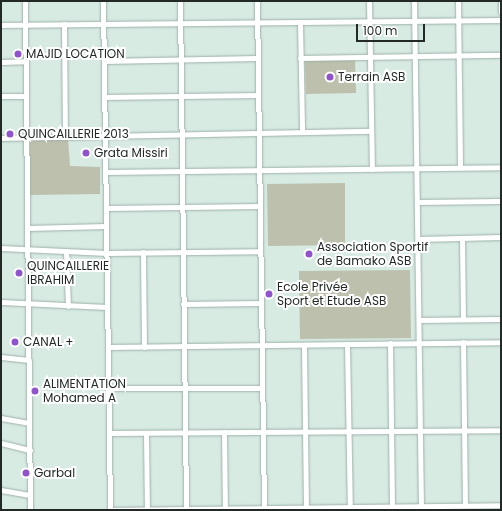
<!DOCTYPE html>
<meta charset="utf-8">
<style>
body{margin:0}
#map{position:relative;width:502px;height:511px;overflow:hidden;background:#d7ebe3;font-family:Poppins,sans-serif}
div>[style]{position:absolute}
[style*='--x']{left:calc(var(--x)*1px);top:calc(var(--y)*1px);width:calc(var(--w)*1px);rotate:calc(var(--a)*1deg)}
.green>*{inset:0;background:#bdc0ac}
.roads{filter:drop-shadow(0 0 1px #9eb1a9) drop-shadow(0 0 1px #9eb1a9)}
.minor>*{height:5px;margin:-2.5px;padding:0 2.5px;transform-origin:2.5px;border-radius:2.5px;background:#fff}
.dots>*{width:11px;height:11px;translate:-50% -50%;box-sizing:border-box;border:2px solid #fff;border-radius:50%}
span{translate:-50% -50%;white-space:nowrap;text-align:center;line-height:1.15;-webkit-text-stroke:4px #fff;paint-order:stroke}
.poi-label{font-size:12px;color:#222926}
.left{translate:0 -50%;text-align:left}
.frame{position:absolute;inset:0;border:2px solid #222926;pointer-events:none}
.scale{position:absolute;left:356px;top:24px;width:69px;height:18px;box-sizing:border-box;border:2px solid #222926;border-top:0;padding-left:5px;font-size:12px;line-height:14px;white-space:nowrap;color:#222926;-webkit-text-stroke:3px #fff;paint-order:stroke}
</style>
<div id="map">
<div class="green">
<div style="clip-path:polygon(355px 59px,356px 93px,306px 94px,305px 61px)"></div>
<div style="clip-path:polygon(30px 138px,68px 138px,70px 166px,100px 167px,100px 194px,30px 195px)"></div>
<div style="clip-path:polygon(345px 183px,345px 245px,268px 246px,267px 184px)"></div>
<div style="clip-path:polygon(410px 270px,411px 338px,300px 339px,299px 271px)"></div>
</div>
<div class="roads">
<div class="minor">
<div style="--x:25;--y:1;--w:509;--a:89.44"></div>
<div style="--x:103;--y:1;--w:509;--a:89.21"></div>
<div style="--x:180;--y:1;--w:509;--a:89.32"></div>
<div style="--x:257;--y:1;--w:509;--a:89.21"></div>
<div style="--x:369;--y:1;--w:168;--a:89"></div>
<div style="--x:414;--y:1;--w:505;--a:89.21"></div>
<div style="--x:458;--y:1;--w:166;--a:89.3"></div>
<div style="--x:501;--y:1;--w:11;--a:90"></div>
<div style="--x:300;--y:22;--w:109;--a:88.9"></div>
<div style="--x:64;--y:24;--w:112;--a:89.5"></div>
<div style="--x:1;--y:25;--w:500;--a:-0.57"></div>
<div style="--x:300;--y:58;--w:201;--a:-0.9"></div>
<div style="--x:104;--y:61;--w:153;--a:-1.1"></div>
<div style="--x:1;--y:62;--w:25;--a:-2"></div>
<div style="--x:1;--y:96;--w:25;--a:0"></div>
<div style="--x:105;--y:97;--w:153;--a:-0.7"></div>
<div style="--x:1;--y:138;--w:370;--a:-1.1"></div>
<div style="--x:106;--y:172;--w:395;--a:-0.7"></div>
<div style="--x:417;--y:202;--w:84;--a:-0.7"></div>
<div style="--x:106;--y:208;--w:154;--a:-0.7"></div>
<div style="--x:27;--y:228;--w:79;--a:-1.5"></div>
<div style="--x:462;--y:238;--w:81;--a:89.3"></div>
<div style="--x:418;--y:239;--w:83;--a:-1.4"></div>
<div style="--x:1;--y:248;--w:106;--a:2.7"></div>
<div style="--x:107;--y:253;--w:153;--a:-0.7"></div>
<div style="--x:66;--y:252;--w:54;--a:87.9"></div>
<div style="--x:143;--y:252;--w:95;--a:89.4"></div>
<div style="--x:1;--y:302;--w:106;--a:2.7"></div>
<div style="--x:183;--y:304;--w:78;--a:-0.7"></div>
<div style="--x:419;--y:320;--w:82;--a:-0.7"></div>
<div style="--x:463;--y:342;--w:163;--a:89.3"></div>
<div style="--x:390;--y:343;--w:167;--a:89.3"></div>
<div style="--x:347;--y:344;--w:166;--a:89"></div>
<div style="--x:304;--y:345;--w:164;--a:89.3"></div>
<div style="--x:108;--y:347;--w:393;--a:-0.7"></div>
<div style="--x:1;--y:357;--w:28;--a:6"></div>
<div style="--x:108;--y:388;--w:154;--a:0"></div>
<div style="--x:1;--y:418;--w:28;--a:10"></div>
<div style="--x:224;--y:432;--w:78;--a:89.3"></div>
<div style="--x:109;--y:433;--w:392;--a:-0.4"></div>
<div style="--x:146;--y:433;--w:77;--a:89.3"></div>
<div style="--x:1;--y:443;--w:30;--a:14"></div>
<div style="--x:1;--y:490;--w:29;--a:10"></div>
<div style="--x:110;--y:510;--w:391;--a:-0.7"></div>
</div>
</div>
<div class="dots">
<div style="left:18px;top:54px;background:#8f54cb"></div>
<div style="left:330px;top:77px;background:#8f54cb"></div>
<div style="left:10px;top:134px;background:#8f54cb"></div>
<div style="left:86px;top:153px;background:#8f54cb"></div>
<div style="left:309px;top:254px;background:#8f54cb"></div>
<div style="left:19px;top:273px;background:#8f54cb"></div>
<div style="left:269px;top:294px;background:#8f54cb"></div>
<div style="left:15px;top:342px;background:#8f54cb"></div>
<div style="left:35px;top:391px;background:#8f54cb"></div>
<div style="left:26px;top:473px;background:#8f54cb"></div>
</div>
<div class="poi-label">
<span class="left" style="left:26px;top:54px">MAJID LOCATION</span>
<span class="left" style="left:338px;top:77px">Terrain ASB</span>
<span class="left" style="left:18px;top:134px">QUINCAILLERIE 2013</span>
<span class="left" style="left:94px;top:153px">Grata Missiri</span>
<span class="left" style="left:317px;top:254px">Association Sportif<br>de Bamako ASB</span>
<span class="left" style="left:27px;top:273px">QUINCAILLERIE<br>IBRAHIM</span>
<span class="left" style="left:277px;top:294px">Ecole Privée<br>Sport et Etude ASB</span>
<span class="left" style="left:23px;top:342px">CANAL +</span>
<span class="left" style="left:43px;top:391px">ALIMENTATION<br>Mohamed A</span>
<span class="left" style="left:34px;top:473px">Garbal</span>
</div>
<div class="frame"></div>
<div class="scale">100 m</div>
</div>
